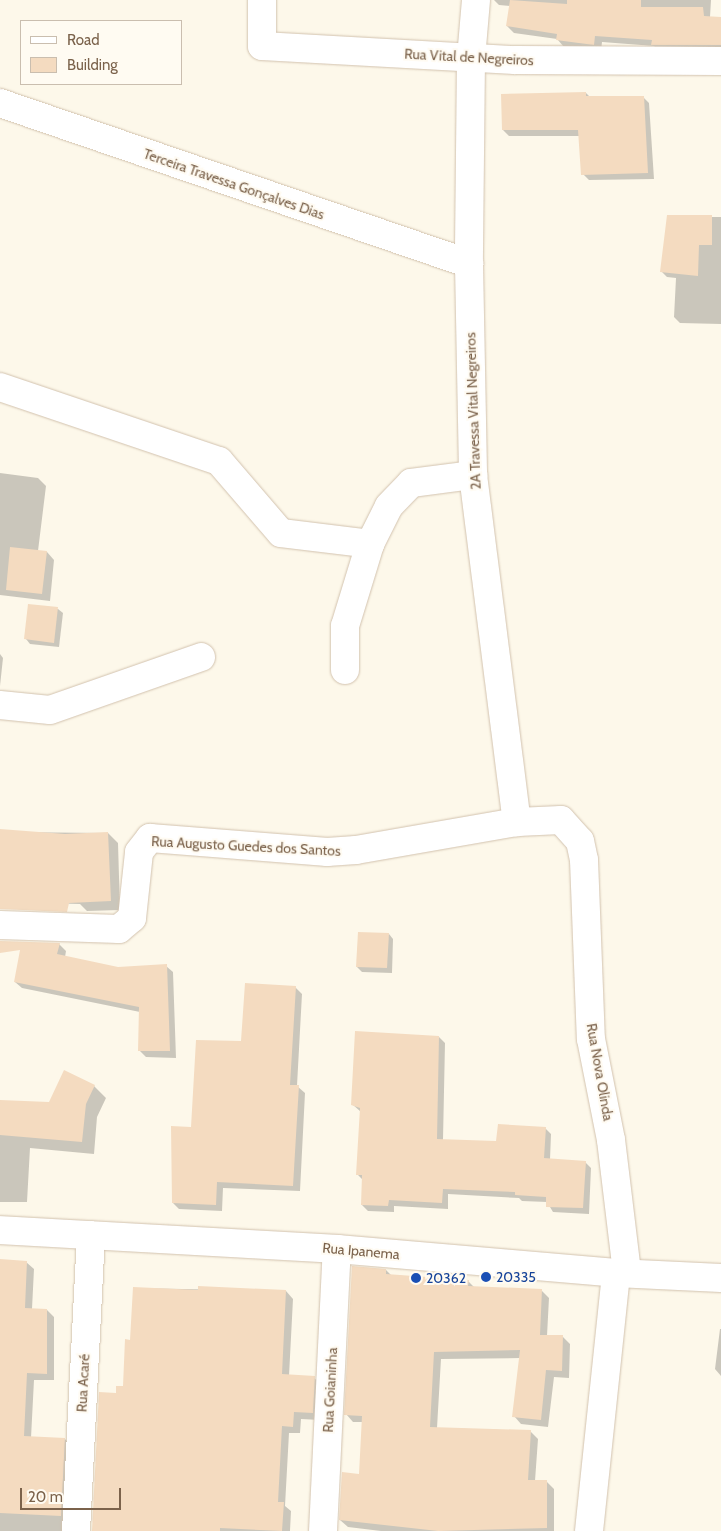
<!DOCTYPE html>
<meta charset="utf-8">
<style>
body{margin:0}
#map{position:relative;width:721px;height:1531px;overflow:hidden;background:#fdf8ea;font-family:Cabin,sans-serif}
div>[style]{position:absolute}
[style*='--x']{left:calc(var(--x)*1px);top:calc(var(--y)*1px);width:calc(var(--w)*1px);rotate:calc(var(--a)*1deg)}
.shadow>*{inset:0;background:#0003}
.building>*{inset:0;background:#f4dbc0}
.roads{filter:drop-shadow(0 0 1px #d2c2ae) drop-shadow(0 0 1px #d2c2ae)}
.minor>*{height:28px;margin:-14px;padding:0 14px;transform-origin:14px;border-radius:14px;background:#fff}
.dots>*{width:14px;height:14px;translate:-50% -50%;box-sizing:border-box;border:2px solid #fffbf2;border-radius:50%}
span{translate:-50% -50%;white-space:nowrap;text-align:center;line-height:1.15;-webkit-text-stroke:4px #fffbf2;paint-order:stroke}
.street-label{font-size:14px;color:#7b624b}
.transit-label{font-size:14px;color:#164399}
.left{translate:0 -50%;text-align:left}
.legend{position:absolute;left:20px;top:20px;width:162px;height:65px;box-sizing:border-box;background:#fffbf2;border:1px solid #cabeaf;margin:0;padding:6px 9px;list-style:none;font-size:15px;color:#7b624b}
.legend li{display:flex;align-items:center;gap:10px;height:25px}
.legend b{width:25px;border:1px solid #cabeaf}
.scale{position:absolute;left:20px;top:1488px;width:101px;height:22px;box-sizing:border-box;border:2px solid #7b624b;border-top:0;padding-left:6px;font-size:15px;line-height:18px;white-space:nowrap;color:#7b624b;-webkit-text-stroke:4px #fffbf2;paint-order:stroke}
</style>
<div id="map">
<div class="shadow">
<div style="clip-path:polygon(494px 0,711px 0,710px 17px,721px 18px,721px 53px,659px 51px,654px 46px,602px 42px,601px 51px,564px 47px,557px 39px,514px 33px,507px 26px,511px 6px,499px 5px)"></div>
<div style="clip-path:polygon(586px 93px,590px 97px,643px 97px,649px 103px,654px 179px,589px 180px,583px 174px,580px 136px,509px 136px,503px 130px)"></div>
<div style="clip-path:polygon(668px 217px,721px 217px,721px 324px,680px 323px,674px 317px,676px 278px,667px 277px,662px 272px)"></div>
<div style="clip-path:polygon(0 473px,38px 478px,46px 486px,38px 551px,47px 552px,54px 560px,50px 601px,0 595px)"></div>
<div style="clip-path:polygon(29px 606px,58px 609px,63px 613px,59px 647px,30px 644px,26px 639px)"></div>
<div style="clip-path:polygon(0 654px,3px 658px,0 686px)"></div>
<div style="clip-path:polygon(0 832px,108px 833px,118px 843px,120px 910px,87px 911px,80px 904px,0 902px)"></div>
<div style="clip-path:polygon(389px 934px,393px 939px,392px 973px,362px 972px,357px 967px)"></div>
<div style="clip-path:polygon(59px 944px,66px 951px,65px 957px,117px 968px,166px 966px,173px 972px,176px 1058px,146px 1057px,139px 1050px,140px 1012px,22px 988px,15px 982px)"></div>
<div style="clip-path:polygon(295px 987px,302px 994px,297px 1086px,305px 1093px,300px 1191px,223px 1188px,222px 1211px,179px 1209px,173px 1203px,192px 1128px,242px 1042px)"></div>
<div style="clip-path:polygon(439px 1037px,445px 1043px,443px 1140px,498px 1142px,545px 1128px,551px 1134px,550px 1160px,585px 1162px,591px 1168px,589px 1214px,553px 1212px,547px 1202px,522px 1201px,519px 1198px,448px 1194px,448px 1209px,394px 1206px,394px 1212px,368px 1211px,362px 1205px,363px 1180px,358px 1175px,361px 1112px,352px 1104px)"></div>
<div style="clip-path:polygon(94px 1086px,106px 1098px,97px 1117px,94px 1154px,30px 1148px,27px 1202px,0 1202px,0 1101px,50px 1103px)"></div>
<div style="clip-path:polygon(0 1261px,26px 1262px,34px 1269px,32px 1309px,47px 1310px,54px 1317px,54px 1380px,34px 1380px,31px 1438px,65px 1439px,72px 1447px,68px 1531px,0 1531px)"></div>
<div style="clip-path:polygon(386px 1270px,391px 1275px,468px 1281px,475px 1288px,541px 1290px,549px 1298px,547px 1336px,563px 1337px,570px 1344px,569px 1378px,554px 1377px,548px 1427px,521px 1424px,514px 1416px,521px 1358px,441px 1359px,437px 1428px,530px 1431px,538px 1439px,535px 1481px,547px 1482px,554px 1489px,554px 1531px,381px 1531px,348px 1527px,340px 1520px,360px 1475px,363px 1422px,353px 1422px,346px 1414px)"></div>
<div style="clip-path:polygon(134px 1288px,286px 1291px,293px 1299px,289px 1376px,314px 1378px,322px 1385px,320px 1420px,301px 1419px,300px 1433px,289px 1433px,285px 1506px,291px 1511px,290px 1531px,93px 1531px,117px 1394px,124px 1387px,131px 1341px)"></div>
<div style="clip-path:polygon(720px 1329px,721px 1329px,721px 1376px,715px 1369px)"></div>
</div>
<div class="building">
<div style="clip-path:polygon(510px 0,567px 4px,567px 0,641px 0,641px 7px,703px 7px,704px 16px,721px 17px,721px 45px,651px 45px,652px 40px,595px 36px,594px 45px,556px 40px,557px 34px,506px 26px)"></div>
<div style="clip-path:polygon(586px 92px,586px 96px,644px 96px,648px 173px,581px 175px,578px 130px,502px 130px,501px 94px)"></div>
<div style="clip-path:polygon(667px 215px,712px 215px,712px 245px,699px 245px,698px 276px,660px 272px)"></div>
<div style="clip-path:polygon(10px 547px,47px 551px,42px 594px,6px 590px)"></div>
<div style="clip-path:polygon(28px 604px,58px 607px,54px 643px,24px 639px)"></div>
<div style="clip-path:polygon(0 829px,65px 834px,108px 832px,111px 901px,69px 903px,67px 912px,0 909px)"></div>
<div style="clip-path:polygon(358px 932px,389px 933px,387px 968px,356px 967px)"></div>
<div style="clip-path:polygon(0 941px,60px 943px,57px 954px,118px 967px,167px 964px,170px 1051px,138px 1051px,139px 1007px,14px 982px,20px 950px,0 953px)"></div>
<div style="clip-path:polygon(245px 983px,296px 986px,290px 1085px,299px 1085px,293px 1186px,217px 1182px,216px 1205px,172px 1203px,171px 1126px,191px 1127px,196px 1040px,241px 1041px)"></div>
<div style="clip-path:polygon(355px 1031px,439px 1036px,437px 1139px,496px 1141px,498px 1124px,546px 1127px,544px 1158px,586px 1161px,583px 1208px,546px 1207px,546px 1197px,515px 1195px,515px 1192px,443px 1189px,442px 1203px,389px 1200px,388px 1206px,361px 1205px,362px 1175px,356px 1175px,360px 1108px,351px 1105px)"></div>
<div style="clip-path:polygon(64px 1070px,95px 1085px,86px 1104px,82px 1142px,0 1135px,0 1100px,49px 1102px)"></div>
<div style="clip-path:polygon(0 1259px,27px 1261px,25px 1308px,47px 1309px,47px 1374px,27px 1373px,24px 1436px,65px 1438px,61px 1516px,0 1513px)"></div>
<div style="clip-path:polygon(352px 1266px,386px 1269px,386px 1274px,469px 1280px,468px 1286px,542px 1289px,540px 1335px,563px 1335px,562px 1371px,546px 1370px,541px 1420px,512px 1417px,520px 1350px,434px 1352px,430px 1427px,531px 1430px,528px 1480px,547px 1480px,547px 1528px,438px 1531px,339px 1520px,342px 1472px,359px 1474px,362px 1416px,344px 1415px)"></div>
<div style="clip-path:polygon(198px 1286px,286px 1290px,282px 1374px,315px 1376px,313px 1413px,294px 1412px,293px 1427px,282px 1426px,278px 1502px,284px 1502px,282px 1531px,220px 1528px,220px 1531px,92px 1531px,99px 1392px,116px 1393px,116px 1386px,123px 1386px,125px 1339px,130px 1340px,133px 1287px,198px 1290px)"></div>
</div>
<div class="roads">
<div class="minor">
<div style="--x:262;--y:0;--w:46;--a:90"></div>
<div style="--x:262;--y:46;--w:253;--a:3.2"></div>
<div style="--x:515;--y:60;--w:206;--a:0.3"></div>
<div style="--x:476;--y:0;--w:58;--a:94.9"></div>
<div style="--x:471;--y:58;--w:206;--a:90.6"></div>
<div style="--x:469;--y:264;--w:211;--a:88.9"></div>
<div style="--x:473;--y:475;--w:350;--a:82.8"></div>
<div style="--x:0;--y:103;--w:496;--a:18.9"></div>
<div style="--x:0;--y:387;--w:231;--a:18.7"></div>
<div style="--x:219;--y:461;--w:95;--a:49.3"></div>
<div style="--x:281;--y:533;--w:90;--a:7"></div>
<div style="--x:345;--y:670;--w:44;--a:-90"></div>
<div style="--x:345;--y:626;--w:86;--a:-73"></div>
<div style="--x:370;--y:544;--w:42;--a:-63.4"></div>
<div style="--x:389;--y:506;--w:32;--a:-46"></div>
<div style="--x:411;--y:483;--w:63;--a:-7.4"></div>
<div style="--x:0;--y:705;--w:50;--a:5.7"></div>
<div style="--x:50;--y:710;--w:160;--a:-19.3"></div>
<div style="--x:0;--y:925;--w:119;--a:1.9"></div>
<div style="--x:119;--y:929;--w:17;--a:-40"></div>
<div style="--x:132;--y:918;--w:66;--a:-83.9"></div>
<div style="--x:139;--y:852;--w:18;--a:-52"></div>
<div style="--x:150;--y:838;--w:178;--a:4.5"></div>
<div style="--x:327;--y:852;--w:29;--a:-4"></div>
<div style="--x:356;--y:850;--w:163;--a:-9.9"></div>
<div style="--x:517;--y:822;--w:44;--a:-2.6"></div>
<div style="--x:561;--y:820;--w:28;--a:48"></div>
<div style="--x:580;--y:841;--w:19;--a:78"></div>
<div style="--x:584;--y:860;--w:179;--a:87.8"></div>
<div style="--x:591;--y:1039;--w:103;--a:78.8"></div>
<div style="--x:611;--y:1140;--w:133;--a:83.1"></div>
<div style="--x:0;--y:1230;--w:338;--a:3.2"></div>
<div style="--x:337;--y:1249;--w:280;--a:4.9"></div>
<div style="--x:616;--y:1273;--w:105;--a:2.7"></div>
<div style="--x:76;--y:1531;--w:296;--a:-87.1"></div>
<div style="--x:323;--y:1531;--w:282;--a:-87.2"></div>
<div style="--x:589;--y:1531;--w:259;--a:-84"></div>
</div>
</div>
<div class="dots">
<div style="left:486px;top:1277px;background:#1a4fb4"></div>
<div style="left:416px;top:1278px;background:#1a4fb4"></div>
</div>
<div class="street-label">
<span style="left:469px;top:57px;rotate:3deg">Rua Vital de Negreiros</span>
<span style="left:234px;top:184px;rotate:19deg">Terceira Travessa Gonçalves Dias</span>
<span style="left:473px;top:411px;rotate:-92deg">2A Travessa Vital Negreiros</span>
<span style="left:246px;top:846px;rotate:3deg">Rua Augusto Guedes dos Santos</span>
<span style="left:600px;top:1072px;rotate:80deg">Rua Nova Olinda</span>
<span style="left:361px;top:1251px;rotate:5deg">Rua Ipanema</span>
<span style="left:83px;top:1383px;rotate:-87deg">Rua Acaré</span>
<span style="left:330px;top:1390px;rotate:-87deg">Rua Goianinha</span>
</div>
<div class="transit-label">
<span class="left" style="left:496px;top:1277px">20335</span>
<span class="left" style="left:426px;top:1278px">20362</span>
</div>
<ul class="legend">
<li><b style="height:6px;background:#fff"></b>Road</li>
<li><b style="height:14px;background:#f4dbc0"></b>Building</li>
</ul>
<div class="scale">20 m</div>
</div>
